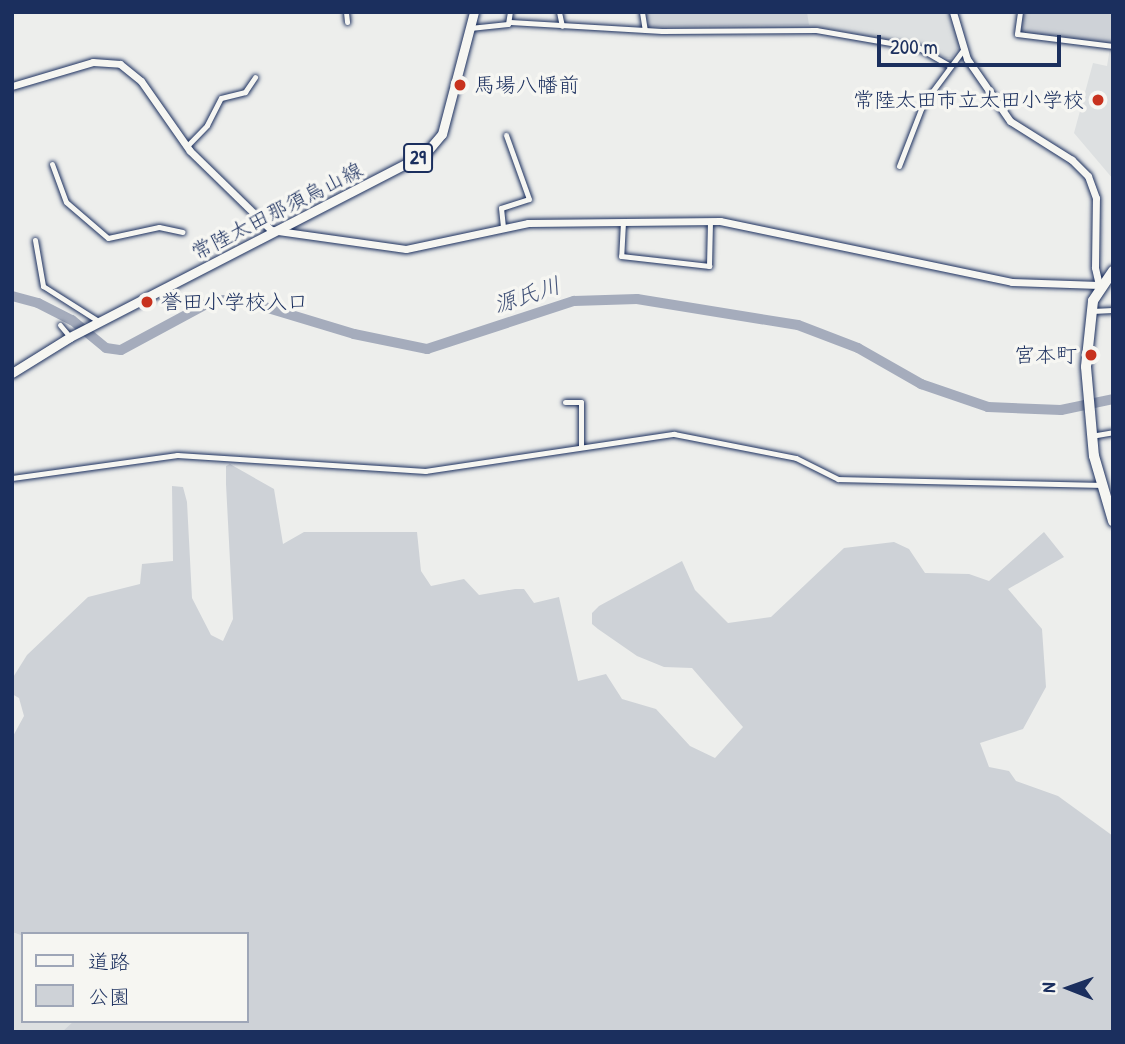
<!DOCTYPE html>
<meta charset="utf-8">
<style>
body{margin:0}
#map{position:relative;width:1125px;height:1044px;overflow:hidden;background:#edeeec;font-family:"Patrick Hand","Klee One",sans-serif}
div>[style]{position:absolute}
[style*='--x']{left:calc(var(--x)*1px);top:calc(var(--y)*1px);width:calc(var(--w)*1px);rotate:calc(var(--a)*1deg)}
.built>*{inset:0;background:#dde0e1}
.green>*{inset:0;background:#ced2d7}
.river>*{height:10px;margin:-5px;padding:0 5px;transform-origin:5px;border-radius:5px;background:#a5acbc}
.roads{filter:drop-shadow(0 0 2px #1b2f5e) drop-shadow(0 0 2px #1b2f5e)}
.minor>*{height:5px;margin:-2.5px;padding:0 2.5px;transform-origin:2.5px;border-radius:2.5px;background:#f6f6f2}
.tertiary>*{height:7px;margin:-3.5px;padding:0 3.5px;transform-origin:3.5px;border-radius:3.5px;background:#f6f6f2}
.primary>*{height:9px;margin:-4.5px;padding:0 4.5px;transform-origin:4.5px;border-radius:4.5px;background:#f6f6f2}
.trunk>*{height:10px;margin:-5px;padding:0 5px;transform-origin:5px;border-radius:5px;background:#f6f6f2}
.dots>*{width:19px;height:19px;translate:-50% -50%;box-sizing:border-box;border:4px solid #f6f6f2;border-radius:50%}
span{translate:-50% -50%;white-space:nowrap;text-align:center;line-height:1.15;-webkit-text-stroke:7px #f6f6f2;paint-order:stroke}
.shield-label span{padding:2px 5px;background:#f6f6f2;border:2px solid;border-radius:5px;-webkit-text-stroke-width:0}
.shield-label{font-size:19px;color:#1b2f5e;font-weight:700}
.poi-label{font-size:21px;color:#1b2f5e}
.left{translate:0 -50%;text-align:left}
.right{translate:-100% -50%;text-align:right}
.street-label{font-size:21px;color:#1b2f5e}
.water-label{font-size:23px;color:#44547a;font-style:italic}
.frame{position:absolute;inset:0;border:14px solid #1b2f5e;pointer-events:none}
.legend{position:absolute;left:21px;top:932px;width:228px;height:91px;box-sizing:border-box;background:#f6f6f2;border:2px solid #9ea6b7;margin:0;padding:9px 12px;list-style:none;font-size:21px;color:#1b2f5e}
.legend li{display:flex;align-items:center;gap:14px;height:35px}
.legend b{width:35px;border:2px solid #9ea6b7}
.north{position:absolute;left:1034px;top:953px;width:70px;height:70px;-webkit-text-stroke:5px #f6f6f2;paint-order:stroke;rotate:271deg;font-size:19px;font-weight:700;line-height:28px;text-align:center;color:#1b2f5e}
.north::after{content:'';display:block;margin:auto;width:24px;height:32px;background:#1b2f5e;clip-path:polygon(50% 0,100% 100%,50% 72%,0 100%)}
.scale{position:absolute;left:877px;top:35px;width:184px;height:32px;box-sizing:border-box;border:4px solid #1b2f5e;border-top:0;padding-left:9px;font-size:21px;line-height:24px;white-space:nowrap;color:#1b2f5e;-webkit-text-stroke:5px #f6f6f2;paint-order:stroke}
</style>
<div id="map">
<div class="built">
<div style="clip-path:polygon(644px 12px,950px 12px,959px 45px,952px 58px,946px 58px,926px 47px,828px 29px,647px 28px)"></div>
<div style="clip-path:polygon(1110px 48px,1113px 49px,1113px 179px,1074px 133px,1093px 63px,1107px 66px)"></div>
<div style="clip-path:polygon(12px 932px,23px 936px,23px 1021px,74px 1021px,74px 1025px,62px 1032px,12px 1032px)"></div>
</div>
<div class="green">
<div style="clip-path:polygon(646px 12px,807px 12px,809px 25px,648px 27px)"></div>
<div style="clip-path:polygon(1022px 12px,1113px 12px,1113px 44px,1021px 33px)"></div>
<div style="clip-path:polygon(230px 464px,274px 489px,283px 544px,304px 532px,417px 532px,421px 571px,431px 586px,464px 579px,479px 595px,515px 589px,524px 589px,534px 603px,559px 597px,578px 681px,606px 674px,622px 699px,656px 709px,690px 746px,715px 758px,743px 727px,692px 668px,664px 667px,637px 656px,598px 629px,592px 624px,592px 613px,599px 606px,682px 561px,695px 590px,728px 623px,771px 617px,844px 548px,894px 542px,909px 549px,925px 573px,969px 574px,989px 581px,1044px 532px,1064px 557px,1008px 589px,1042px 629px,1046px 687px,1023px 729px,980px 743px,989px 767px,1009px 771px,1016px 781px,1058px 796px,1113px 836px,1113px 1032px,62px 1032px,74px 1021px,247px 1021px,247px 934px,23px 936px,12px 932px,12px 738px,24px 716px,19px 698px,12px 694px,12px 679px,27px 655px,88px 597px,140px 584px,142px 564px,173px 561px,172px 486px,183px 487px,187px 502px,192px 598px,211px 635px,223px 641px,233px 619px,226px 484px,226px 466px)"></div>
</div>
<div class="river">
<div style="--x:12;--y:296;--w:27;--a:15"></div>
<div style="--x:38;--y:303;--w:38;--a:27"></div>
<div style="--x:72;--y:320;--w:44;--a:39.5"></div>
<div style="--x:106;--y:348;--w:15;--a:8"></div>
<div style="--x:121;--y:350;--w:101;--a:-28.3"></div>
<div style="--x:210;--y:302;--w:14;--a:-8"></div>
<div style="--x:224;--y:300;--w:21;--a:3"></div>
<div style="--x:245;--y:301;--w:114;--a:16.8"></div>
<div style="--x:354;--y:334;--w:75;--a:11.6"></div>
<div style="--x:427;--y:349;--w:155;--a:-18.1"></div>
<div style="--x:574;--y:301;--w:63;--a:-1.8"></div>
<div style="--x:637;--y:299;--w:163;--a:9.2"></div>
<div style="--x:798;--y:325;--w:64;--a:21"></div>
<div style="--x:858;--y:348;--w:73;--a:29.7"></div>
<div style="--x:921;--y:384;--w:71;--a:18.9"></div>
<div style="--x:988;--y:407;--w:73;--a:2.4"></div>
<div style="--x:1061;--y:410;--w:53;--a:-11.9"></div>
</div>
<div class="roads">
<div class="minor">
<div style="--x:346;--y:12;--w:10;--a:84"></div>
<div style="--x:559;--y:12;--w:14;--a:78"></div>
<div style="--x:642;--y:12;--w:18;--a:81"></div>
<div style="--x:1020;--y:12;--w:22;--a:98"></div>
<div style="--x:1017;--y:34;--w:97;--a:7.1"></div>
<div style="--x:510;--y:22;--w:152;--a:3.4"></div>
<div style="--x:662;--y:31;--w:154;--a:-0.4"></div>
<div style="--x:816;--y:30;--w:105;--a:9.9"></div>
<div style="--x:919;--y:48;--w:36;--a:30"></div>
<div style="--x:470;--y:28;--w:38;--a:-6"></div>
<div style="--x:508;--y:24;--w:12;--a:-81"></div>
<div style="--x:187;--y:146;--w:29;--a:-46"></div>
<div style="--x:207;--y:125;--w:30;--a:-63"></div>
<div style="--x:221;--y:98;--w:25;--a:-14"></div>
<div style="--x:245;--y:92;--w:18;--a:-56"></div>
<div style="--x:52;--y:164;--w:40;--a:69.8"></div>
<div style="--x:66;--y:202;--w:55;--a:40.6"></div>
<div style="--x:108;--y:238;--w:52;--a:-12.2"></div>
<div style="--x:159;--y:227;--w:24;--a:12"></div>
<div style="--x:899;--y:166;--w:66;--a:-68.8"></div>
<div style="--x:923;--y:104;--w:67;--a:-53.5"></div>
<div style="--x:623;--y:222;--w:34;--a:93"></div>
<div style="--x:621;--y:256;--w:89;--a:6.5"></div>
<div style="--x:709;--y:266;--w:45;--a:-88.7"></div>
<div style="--x:503;--y:227;--w:19;--a:-96"></div>
<div style="--x:501;--y:208;--w:29;--a:-18"></div>
<div style="--x:529;--y:199;--w:68;--a:-109.8"></div>
<div style="--x:35;--y:240;--w:47;--a:80.1"></div>
<div style="--x:43;--y:286;--w:67;--a:32.3"></div>
<div style="--x:1092;--y:311;--w:21;--a:-3"></div>
<div style="--x:60;--y:325;--w:16;--a:50"></div>
<div style="--x:565;--y:402;--w:16;--a:0"></div>
<div style="--x:581;--y:402;--w:45;--a:90"></div>
<div style="--x:1091;--y:436;--w:22;--a:-10"></div>
<div style="--x:12;--y:478;--w:167;--a:-7.9"></div>
<div style="--x:177;--y:455;--w:249;--a:3.7"></div>
<div style="--x:425;--y:471;--w:252;--a:-8.5"></div>
<div style="--x:674;--y:434;--w:124;--a:11.1"></div>
<div style="--x:796;--y:458;--w:47;--a:26.6"></div>
<div style="--x:838;--y:479;--w:263;--a:1.3"></div>
</div>
<div class="tertiary">
<div style="--x:12;--y:86;--w:84;--a:-16.5"></div>
<div style="--x:93;--y:62;--w:27;--a:4"></div>
<div style="--x:120;--y:64;--w:27;--a:39"></div>
<div style="--x:141;--y:81;--w:85;--a:55"></div>
<div style="--x:190;--y:151;--w:113;--a:44.3"></div>
<div style="--x:271;--y:230;--w:136;--a:8"></div>
<div style="--x:406;--y:249;--w:125;--a:-12"></div>
<div style="--x:528;--y:223;--w:192;--a:-0.6"></div>
<div style="--x:720;--y:221;--w:298;--a:11.8"></div>
<div style="--x:1012;--y:282;--w:87;--a:2"></div>
<div style="--x:1099;--y:285;--w:18;--a:-103"></div>
<div style="--x:1095;--y:267;--w:69;--a:-89.2"></div>
<div style="--x:1096;--y:198;--w:23;--a:-110"></div>
<div style="--x:1088;--y:176;--w:23;--a:-135"></div>
<div style="--x:1072;--y:160;--w:73;--a:-147.8"></div>
<div style="--x:1010;--y:121;--w:75;--a:-124.7"></div>
<div style="--x:967;--y:59;--w:49;--a:-106.6"></div>
</div>
<div class="primary">
<div style="--x:12;--y:373;--w:68;--a:-31.8"></div>
<div style="--x:70;--y:337;--w:399;--a:-27.3"></div>
<div style="--x:425;--y:154;--w:26;--a:-50"></div>
<div style="--x:442;--y:134;--w:126;--a:-75.3"></div>
</div>
<div class="trunk">
<div style="--x:1113;--y:271;--w:36;--a:124"></div>
<div style="--x:1093;--y:301;--w:66;--a:96.1"></div>
<div style="--x:1086;--y:367;--w:89;--a:84.9"></div>
<div style="--x:1094;--y:456;--w:68;--a:73.7"></div>
</div>
</div>
<div class="dots">
<div style="left:460px;top:85px;background:#c8321e"></div>
<div style="left:1098px;top:100px;background:#c8321e"></div>
<div style="left:147px;top:302px;background:#c8321e"></div>
<div style="left:1091px;top:355px;background:#c8321e"></div>
</div>
<div class="shield-label">
<span style="left:418px;top:158px">29</span>
</div>
<div class="poi-label">
<span class="left" style="left:474px;top:85px">馬場八幡前</span>
<span class="right" style="left:1084px;top:100px">常陸太田市立太田小学校</span>
<span class="left" style="left:161px;top:302px">誉田小学校入口</span>
<span class="right" style="left:1077px;top:355px">宮本町</span>
</div>
<div class="street-label">
<span style="left:277px;top:211px;rotate:-27deg">常陸太田那須烏山線</span>
</div>
<div class="water-label">
<span style="left:527px;top:295px;rotate:-18deg">源氏川</span>
</div>
<div class="frame"></div>
<ul class="legend">
<li><b style="height:9px;background:#f6f6f2"></b>道路</li>
<li><b style="height:19px;background:#ced2d7"></b>公園</li>
</ul>
<div class="north">N</div>
<div class="scale">200 m</div>
</div>
